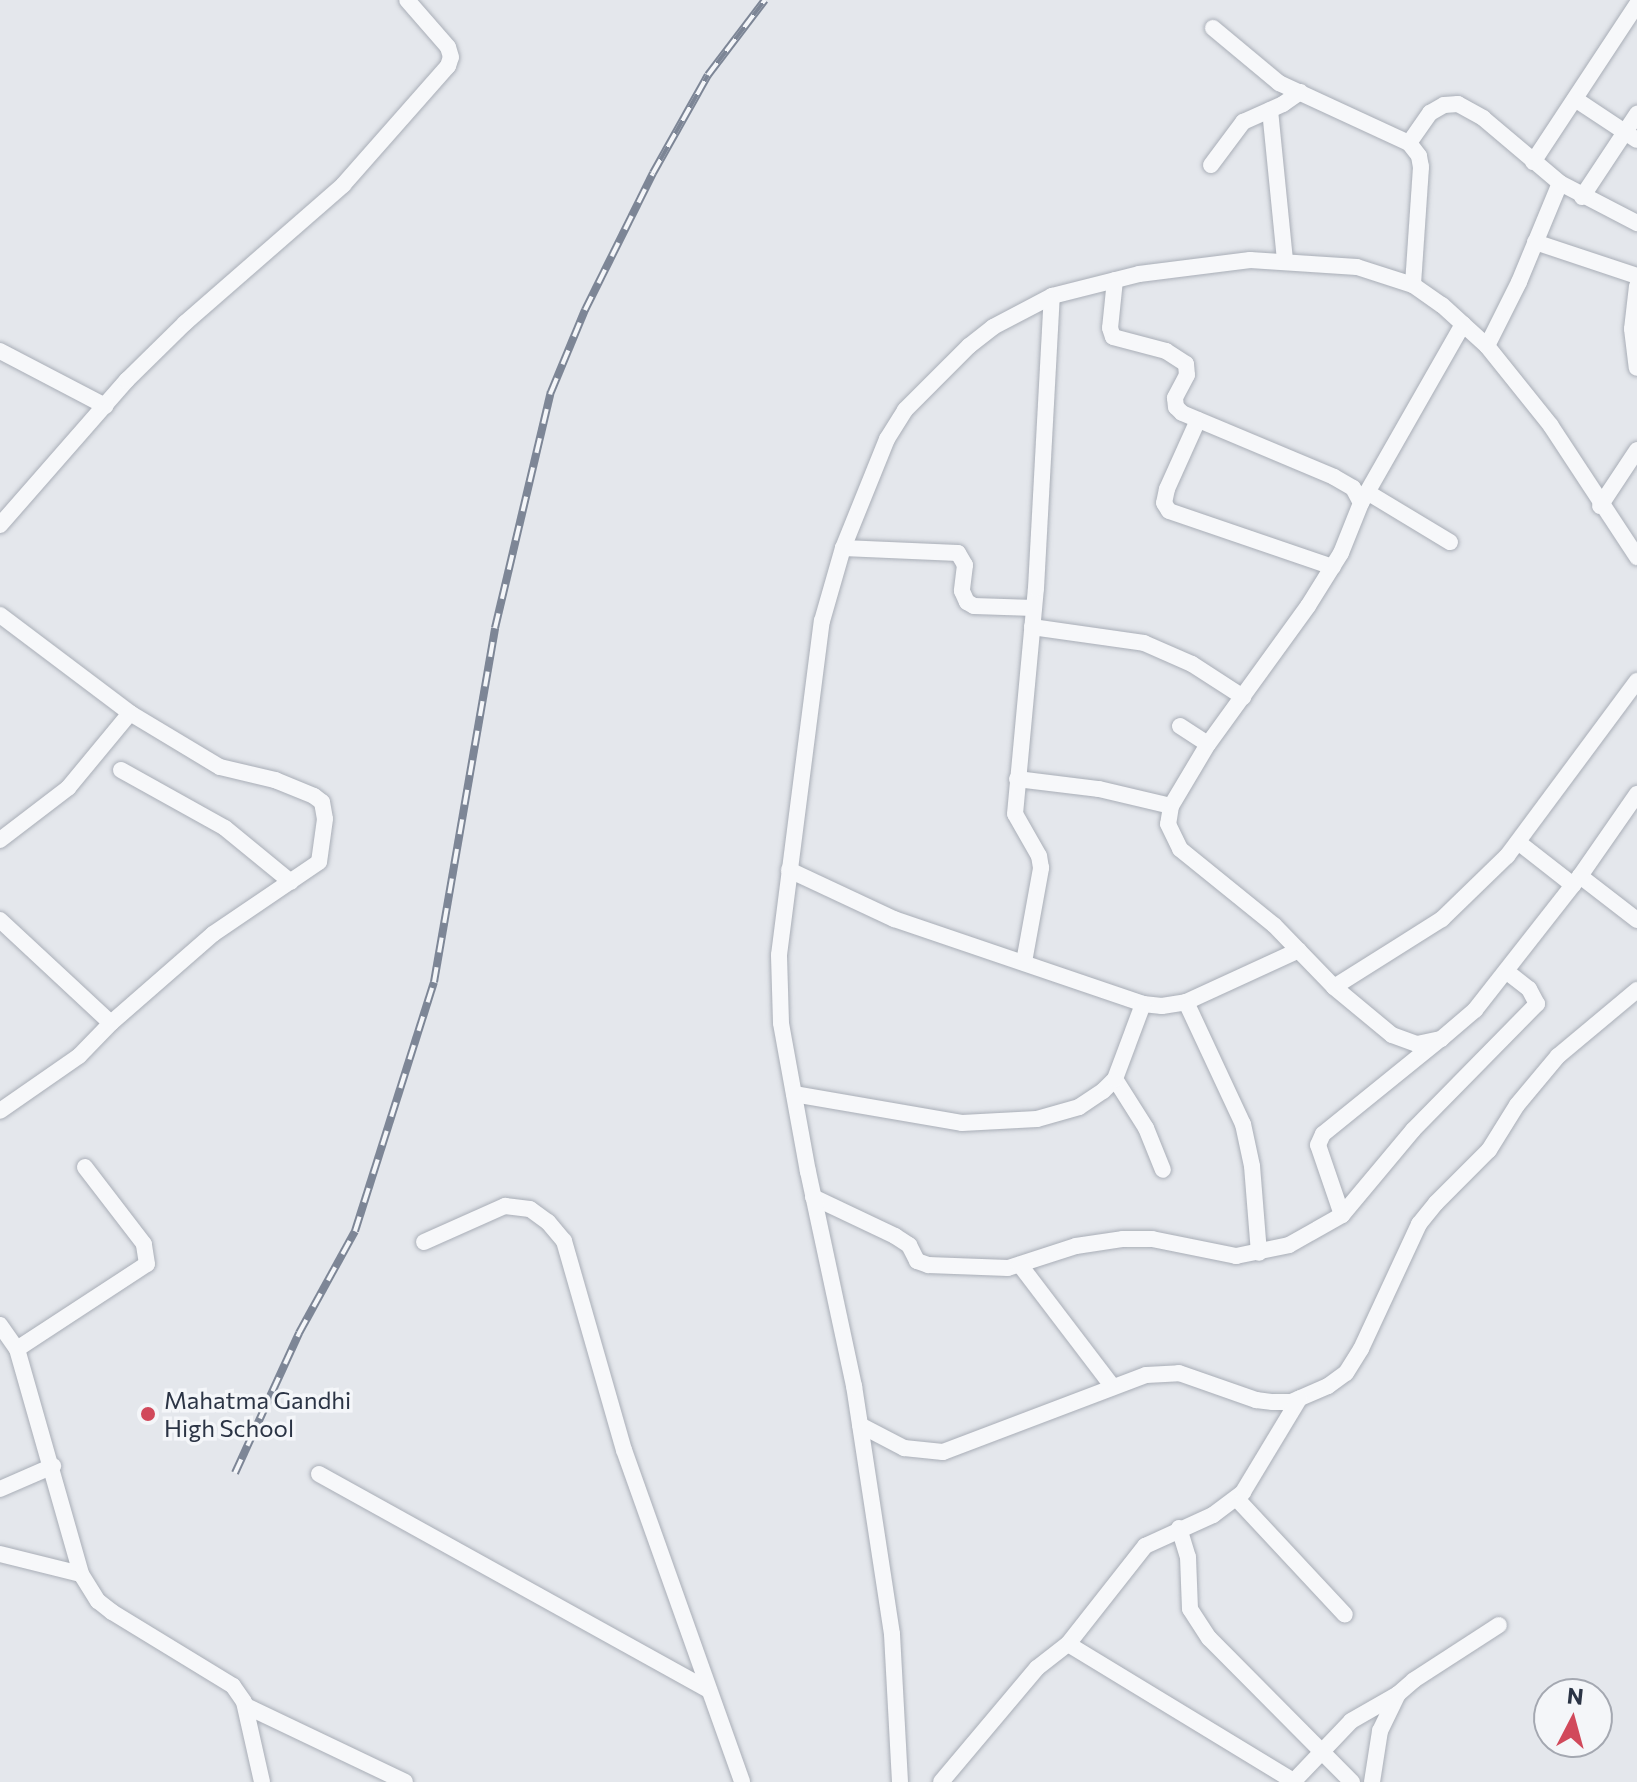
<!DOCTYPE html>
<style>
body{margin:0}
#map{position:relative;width:1637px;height:1782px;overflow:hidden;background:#e4e7ec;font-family:Commissioner,sans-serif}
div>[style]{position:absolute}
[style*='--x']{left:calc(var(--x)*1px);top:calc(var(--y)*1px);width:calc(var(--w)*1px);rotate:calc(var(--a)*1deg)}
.roads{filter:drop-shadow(0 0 2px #a9aeb7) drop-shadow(0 0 2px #a9aeb7)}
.minor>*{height:16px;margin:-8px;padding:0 8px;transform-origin:8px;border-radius:8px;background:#f7f8fa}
.rail>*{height:8px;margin-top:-4px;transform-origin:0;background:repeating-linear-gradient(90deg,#f4f6f9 0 15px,#7d8696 0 30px);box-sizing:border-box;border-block:2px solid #7d8696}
.dots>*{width:22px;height:22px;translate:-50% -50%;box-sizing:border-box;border:4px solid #f4f6f9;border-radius:50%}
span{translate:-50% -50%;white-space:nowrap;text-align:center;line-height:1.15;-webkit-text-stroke:7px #f4f6f9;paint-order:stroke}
.poi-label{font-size:24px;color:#2b3445}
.left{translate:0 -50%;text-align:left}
.north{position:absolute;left:1533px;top:1678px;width:80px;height:80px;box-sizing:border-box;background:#f4f6f9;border:2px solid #a4a8b1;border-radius:50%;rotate:6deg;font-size:22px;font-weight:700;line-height:32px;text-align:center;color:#2b3445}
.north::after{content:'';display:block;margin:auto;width:28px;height:36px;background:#d1495b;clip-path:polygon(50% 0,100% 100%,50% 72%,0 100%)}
</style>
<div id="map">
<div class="roads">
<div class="minor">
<div style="--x:1213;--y:28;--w:86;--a:39.8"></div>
<div style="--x:1279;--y:83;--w:143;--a:24.8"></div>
<div style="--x:1409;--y:143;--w:16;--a:52"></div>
<div style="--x:1419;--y:156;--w:11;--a:80"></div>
<div style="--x:1421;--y:167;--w:118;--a:93.9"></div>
<div style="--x:1575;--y:99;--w:74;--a:33.5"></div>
<div style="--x:1270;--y:110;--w:152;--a:84.3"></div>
<div style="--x:1409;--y:143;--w:37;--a:-55"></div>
<div style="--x:1430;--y:113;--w:16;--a:-30"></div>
<div style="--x:1444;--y:105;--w:14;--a:-4"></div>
<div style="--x:1458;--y:104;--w:29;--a:29"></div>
<div style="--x:1483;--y:118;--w:101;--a:40.2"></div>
<div style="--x:1560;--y:183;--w:87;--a:27.5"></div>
<div style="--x:1533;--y:162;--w:189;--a:-56.6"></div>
<div style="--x:1211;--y:165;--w:54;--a:-53.3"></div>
<div style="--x:1243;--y:122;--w:44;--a:-24.2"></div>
<div style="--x:1283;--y:104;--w:21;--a:-35"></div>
<div style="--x:1582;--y:197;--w:100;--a:-56.5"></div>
<div style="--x:1535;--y:242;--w:108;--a:18.4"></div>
<div style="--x:1115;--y:280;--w:48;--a:95.9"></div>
<div style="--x:1110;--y:328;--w:9;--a:72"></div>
<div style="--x:1113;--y:337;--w:55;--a:14.8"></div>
<div style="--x:1166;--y:351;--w:24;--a:33"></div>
<div style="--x:1186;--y:364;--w:11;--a:85"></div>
<div style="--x:1187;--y:375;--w:26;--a:118"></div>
<div style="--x:1175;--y:398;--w:9;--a:84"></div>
<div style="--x:1176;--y:407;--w:8;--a:45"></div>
<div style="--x:1182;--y:413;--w:165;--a:22.8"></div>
<div style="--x:1334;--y:477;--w:22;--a:30"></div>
<div style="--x:1353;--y:488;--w:17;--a:62"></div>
<div style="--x:1361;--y:503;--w:54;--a:111.8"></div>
<div style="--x:1341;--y:553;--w:62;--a:121.9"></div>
<div style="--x:1308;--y:606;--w:170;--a:125.9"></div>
<div style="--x:1208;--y:744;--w:72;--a:120.8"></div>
<div style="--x:1171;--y:806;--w:18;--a:99"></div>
<div style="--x:1168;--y:824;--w:28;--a:64"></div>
<div style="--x:1180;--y:849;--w:121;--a:39"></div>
<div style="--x:1274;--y:925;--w:86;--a:45.9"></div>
<div style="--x:1334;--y:987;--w:75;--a:39.6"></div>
<div style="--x:1392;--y:1035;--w:27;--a:20"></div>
<div style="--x:1417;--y:1044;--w:25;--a:-12"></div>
<div style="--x:1441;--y:1039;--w:45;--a:-40.5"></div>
<div style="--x:1475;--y:1010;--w:170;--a:-51.9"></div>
<div style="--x:1580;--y:876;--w:100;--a:-55.2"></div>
<div style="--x:1637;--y:286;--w:43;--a:96.6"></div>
<div style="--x:1632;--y:329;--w:39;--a:83"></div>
<div style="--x:1487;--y:346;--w:72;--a:-63.4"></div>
<div style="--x:1519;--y:282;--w:107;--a:-67.5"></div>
<div style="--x:0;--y:351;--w:119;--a:27.6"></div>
<div style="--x:1198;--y:420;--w:76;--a:114.2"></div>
<div style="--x:1167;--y:489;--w:14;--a:102"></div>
<div style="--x:1164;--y:503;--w:9;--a:58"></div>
<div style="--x:1169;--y:511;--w:173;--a:18.9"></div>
<div style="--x:1367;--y:492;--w:97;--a:31.1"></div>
<div style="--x:1361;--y:503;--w:206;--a:-60.3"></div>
<div style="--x:1600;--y:506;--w:67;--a:-56.5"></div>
<div style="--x:0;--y:525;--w:193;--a:-48.8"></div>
<div style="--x:127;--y:380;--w:81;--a:-44.5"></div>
<div style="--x:185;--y:323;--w:210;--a:-41.1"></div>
<div style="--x:343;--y:185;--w:159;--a:-48.6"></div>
<div style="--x:448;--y:66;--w:9;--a:-72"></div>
<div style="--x:451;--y:57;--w:10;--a:-107"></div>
<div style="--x:448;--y:47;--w:62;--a:-131.1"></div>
<div style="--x:843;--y:548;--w:115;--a:2.5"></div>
<div style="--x:958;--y:553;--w:14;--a:60"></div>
<div style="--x:965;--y:565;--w:26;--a:97"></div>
<div style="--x:962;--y:591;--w:12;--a:66"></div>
<div style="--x:967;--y:602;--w:8;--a:30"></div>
<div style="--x:974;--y:606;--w:60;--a:1.9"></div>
<div style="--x:0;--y:615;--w:163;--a:37"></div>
<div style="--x:130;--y:713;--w:105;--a:31"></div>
<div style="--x:220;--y:767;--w:57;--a:13.3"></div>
<div style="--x:275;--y:780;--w:42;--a:22.3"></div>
<div style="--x:314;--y:796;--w:10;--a:37"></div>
<div style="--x:322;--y:802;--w:17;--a:80"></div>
<div style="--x:325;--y:819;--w:43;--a:97.9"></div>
<div style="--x:319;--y:862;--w:128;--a:145.8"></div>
<div style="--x:213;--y:934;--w:135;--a:138.9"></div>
<div style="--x:111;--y:1023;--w:46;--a:134.1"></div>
<div style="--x:79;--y:1056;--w:96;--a:145.2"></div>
<div style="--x:1032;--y:627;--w:113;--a:8.1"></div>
<div style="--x:1144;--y:643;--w:52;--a:23.6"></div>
<div style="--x:1192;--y:664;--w:61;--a:32.9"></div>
<div style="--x:1180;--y:726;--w:33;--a:33"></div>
<div style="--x:121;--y:770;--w:119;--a:29.1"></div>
<div style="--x:225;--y:828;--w:85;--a:39.3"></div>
<div style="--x:1017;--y:779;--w:83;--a:7"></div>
<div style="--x:1099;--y:789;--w:74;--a:13.3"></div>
<div style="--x:0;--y:840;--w:86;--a:-37.4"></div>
<div style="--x:68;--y:788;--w:97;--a:-50.4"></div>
<div style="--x:1518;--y:842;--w:70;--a:38"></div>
<div style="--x:789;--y:870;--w:116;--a:25"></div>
<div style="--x:894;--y:919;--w:263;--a:18.8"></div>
<div style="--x:1143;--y:1004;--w:19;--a:6"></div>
<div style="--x:1162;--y:1006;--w:24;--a:-9"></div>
<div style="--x:1186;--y:1002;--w:124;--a:-24.7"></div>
<div style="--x:1580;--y:876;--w:72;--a:37.7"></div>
<div style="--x:0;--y:920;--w:151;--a:42.9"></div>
<div style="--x:1024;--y:962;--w:96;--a:-79.7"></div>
<div style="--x:1041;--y:868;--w:12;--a:-99"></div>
<div style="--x:1039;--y:856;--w:48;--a:-119.7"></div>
<div style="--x:1015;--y:814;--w:227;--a:-84.7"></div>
<div style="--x:1036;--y:588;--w:292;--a:-86.9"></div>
<div style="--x:1334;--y:987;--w:128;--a:-32.2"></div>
<div style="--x:1442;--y:919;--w:91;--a:-44.1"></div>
<div style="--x:1507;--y:856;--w:218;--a:-53.4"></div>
<div style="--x:1186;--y:1002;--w:135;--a:65"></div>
<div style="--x:1243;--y:1124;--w:43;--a:77.9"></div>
<div style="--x:1252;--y:1166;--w:87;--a:85.4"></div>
<div style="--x:1115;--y:1079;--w:58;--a:57.7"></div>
<div style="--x:1146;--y:1128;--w:45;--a:68"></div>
<div style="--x:794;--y:1094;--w:170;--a:9.8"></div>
<div style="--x:962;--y:1123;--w:75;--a:-3.1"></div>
<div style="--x:1037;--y:1119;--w:44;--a:-15.9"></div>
<div style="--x:1079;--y:1107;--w:29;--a:-34"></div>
<div style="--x:1103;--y:1091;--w:17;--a:-45"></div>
<div style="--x:1115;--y:1079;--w:80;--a:-69.5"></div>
<div style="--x:813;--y:1197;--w:91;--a:25.4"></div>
<div style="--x:895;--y:1236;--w:17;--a:33"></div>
<div style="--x:909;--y:1245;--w:18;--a:63"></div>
<div style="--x:917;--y:1261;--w:12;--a:20"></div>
<div style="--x:928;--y:1265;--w:80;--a:2.1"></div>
<div style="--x:1008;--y:1268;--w:71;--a:-17.9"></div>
<div style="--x:1076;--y:1246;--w:48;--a:-8.5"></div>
<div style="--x:1123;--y:1239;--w:29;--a:0"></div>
<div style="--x:1152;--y:1239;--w:86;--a:11.4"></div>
<div style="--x:1236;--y:1256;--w:54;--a:-11.7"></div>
<div style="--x:1289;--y:1245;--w:61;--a:-29.5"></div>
<div style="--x:1342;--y:1215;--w:111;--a:-50.1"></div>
<div style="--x:1413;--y:1130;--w:177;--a:-45.5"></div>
<div style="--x:1537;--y:1004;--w:17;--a:-118"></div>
<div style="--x:1529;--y:989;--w:29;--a:-142"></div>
<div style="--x:1342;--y:1215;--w:74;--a:-108.9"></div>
<div style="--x:1318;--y:1145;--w:12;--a:-66"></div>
<div style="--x:1323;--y:1134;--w:149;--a:-39"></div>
<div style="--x:424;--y:1242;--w:89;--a:-24"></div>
<div style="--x:505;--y:1206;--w:25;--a:7"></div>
<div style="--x:530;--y:1209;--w:22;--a:36"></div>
<div style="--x:548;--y:1222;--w:25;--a:50"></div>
<div style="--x:564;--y:1241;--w:217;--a:74"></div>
<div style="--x:624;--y:1450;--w:352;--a:70.4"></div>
<div style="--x:1020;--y:1265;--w:153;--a:52.7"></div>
<div style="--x:0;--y:1325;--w:29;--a:55"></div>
<div style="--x:17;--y:1349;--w:234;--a:74.1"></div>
<div style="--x:81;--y:1574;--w:32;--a:58"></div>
<div style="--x:98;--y:1601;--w:18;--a:38"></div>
<div style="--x:112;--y:1612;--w:142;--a:31.4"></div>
<div style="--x:233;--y:1686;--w:19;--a:55"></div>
<div style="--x:244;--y:1702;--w:82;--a:77.3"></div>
<div style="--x:17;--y:1349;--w:155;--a:-33.2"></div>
<div style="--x:147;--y:1264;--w:20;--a:-99"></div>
<div style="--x:144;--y:1244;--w:97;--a:-127.5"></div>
<div style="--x:860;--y:1425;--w:50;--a:27.6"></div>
<div style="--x:904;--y:1448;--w:39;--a:6"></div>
<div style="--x:943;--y:1452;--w:217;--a:-20.8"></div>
<div style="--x:1146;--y:1375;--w:33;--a:-3"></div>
<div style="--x:1179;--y:1373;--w:82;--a:19.3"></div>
<div style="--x:1256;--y:1400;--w:17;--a:7"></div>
<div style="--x:1273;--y:1402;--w:18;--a:0"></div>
<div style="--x:1291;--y:1402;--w:40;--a:-23.4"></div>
<div style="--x:1328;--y:1386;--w:22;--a:-36"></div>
<div style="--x:1346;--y:1373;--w:28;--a:-58"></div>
<div style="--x:1361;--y:1349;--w:138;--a:-65.1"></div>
<div style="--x:1419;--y:1224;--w:27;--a:-51"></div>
<div style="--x:1436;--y:1203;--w:75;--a:-45"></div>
<div style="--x:1489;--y:1150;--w:53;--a:-58.1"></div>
<div style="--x:1517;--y:1105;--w:64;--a:-50.1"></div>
<div style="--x:1558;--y:1056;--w:103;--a:-39.9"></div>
<div style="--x:319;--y:1474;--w:446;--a:29"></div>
<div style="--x:0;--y:1489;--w:58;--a:-23.5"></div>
<div style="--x:1237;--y:1499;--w:158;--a:47"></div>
<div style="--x:1179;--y:1528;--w:30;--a:73"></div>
<div style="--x:1188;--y:1557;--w:52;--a:87.8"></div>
<div style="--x:1190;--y:1609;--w:35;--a:57"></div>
<div style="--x:1209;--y:1638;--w:203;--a:45.2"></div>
<div style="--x:0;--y:1554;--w:83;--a:13.9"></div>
<div style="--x:1068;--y:1644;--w:263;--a:31.3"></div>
<div style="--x:246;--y:1706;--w:176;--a:25.5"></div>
<div style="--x:900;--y:1782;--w:148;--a:-93.1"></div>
<div style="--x:892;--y:1634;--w:251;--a:-98.7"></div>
<div style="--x:854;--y:1386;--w:219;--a:-102.1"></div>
<div style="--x:808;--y:1172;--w:151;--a:-100.3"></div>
<div style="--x:781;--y:1023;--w:68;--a:-91.7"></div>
<div style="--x:779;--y:955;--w:337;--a:-82.7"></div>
<div style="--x:822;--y:621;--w:76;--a:-74"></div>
<div style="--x:843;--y:548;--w:118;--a:-68"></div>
<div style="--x:887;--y:439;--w:34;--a:-58"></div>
<div style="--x:905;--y:410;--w:91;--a:-45"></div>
<div style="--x:969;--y:346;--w:31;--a:-38"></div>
<div style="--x:993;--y:327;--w:67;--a:-27.7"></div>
<div style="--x:1052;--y:296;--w:90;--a:-14.2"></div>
<div style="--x:1139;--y:274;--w:112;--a:-7.2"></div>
<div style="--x:1250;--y:260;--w:107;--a:3.7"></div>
<div style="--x:1357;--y:267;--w:59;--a:17.8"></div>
<div style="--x:1413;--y:285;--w:35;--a:35"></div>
<div style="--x:1442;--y:305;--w:61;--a:42.3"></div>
<div style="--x:1487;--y:346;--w:102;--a:51.3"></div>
<div style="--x:1551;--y:426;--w:157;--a:56.7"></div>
<div style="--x:941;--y:1782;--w:149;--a:-49.9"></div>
<div style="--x:1037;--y:1668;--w:39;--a:-38"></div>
<div style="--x:1068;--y:1644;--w:125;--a:-51.8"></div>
<div style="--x:1145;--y:1546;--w:75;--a:-24.5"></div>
<div style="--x:1213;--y:1515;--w:38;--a:-37"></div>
<div style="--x:1243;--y:1492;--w:109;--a:-58.9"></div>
<div style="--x:1293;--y:1782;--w:84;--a:-46.4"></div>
<div style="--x:1351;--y:1721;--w:54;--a:-29.9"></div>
<div style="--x:1372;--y:1782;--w:52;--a:-81.1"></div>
<div style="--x:1380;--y:1731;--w:41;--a:-64.1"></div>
<div style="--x:1398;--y:1694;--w:21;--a:-41"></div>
<div style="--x:1414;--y:1680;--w:101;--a:-32.9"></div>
</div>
</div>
<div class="rail">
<div style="--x:235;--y:1473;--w:154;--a:-65.4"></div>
<div style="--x:299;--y:1333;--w:116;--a:-61.2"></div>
<div style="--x:355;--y:1231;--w:261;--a:-72.4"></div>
<div style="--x:434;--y:982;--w:359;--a:-80.2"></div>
<div style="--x:495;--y:628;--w:243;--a:-76.7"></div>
<div style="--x:551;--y:392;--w:89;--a:-67.5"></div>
<div style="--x:585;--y:310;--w:153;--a:-63.6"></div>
<div style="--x:653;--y:173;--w:112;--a:-60.7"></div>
<div style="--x:708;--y:75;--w:94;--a:-52.8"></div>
</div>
<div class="dots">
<div style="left:148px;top:1414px;background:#d1495b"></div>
</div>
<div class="poi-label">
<span class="left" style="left:164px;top:1414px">Mahatma Gandhi<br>High School</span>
</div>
<div class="north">N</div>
</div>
